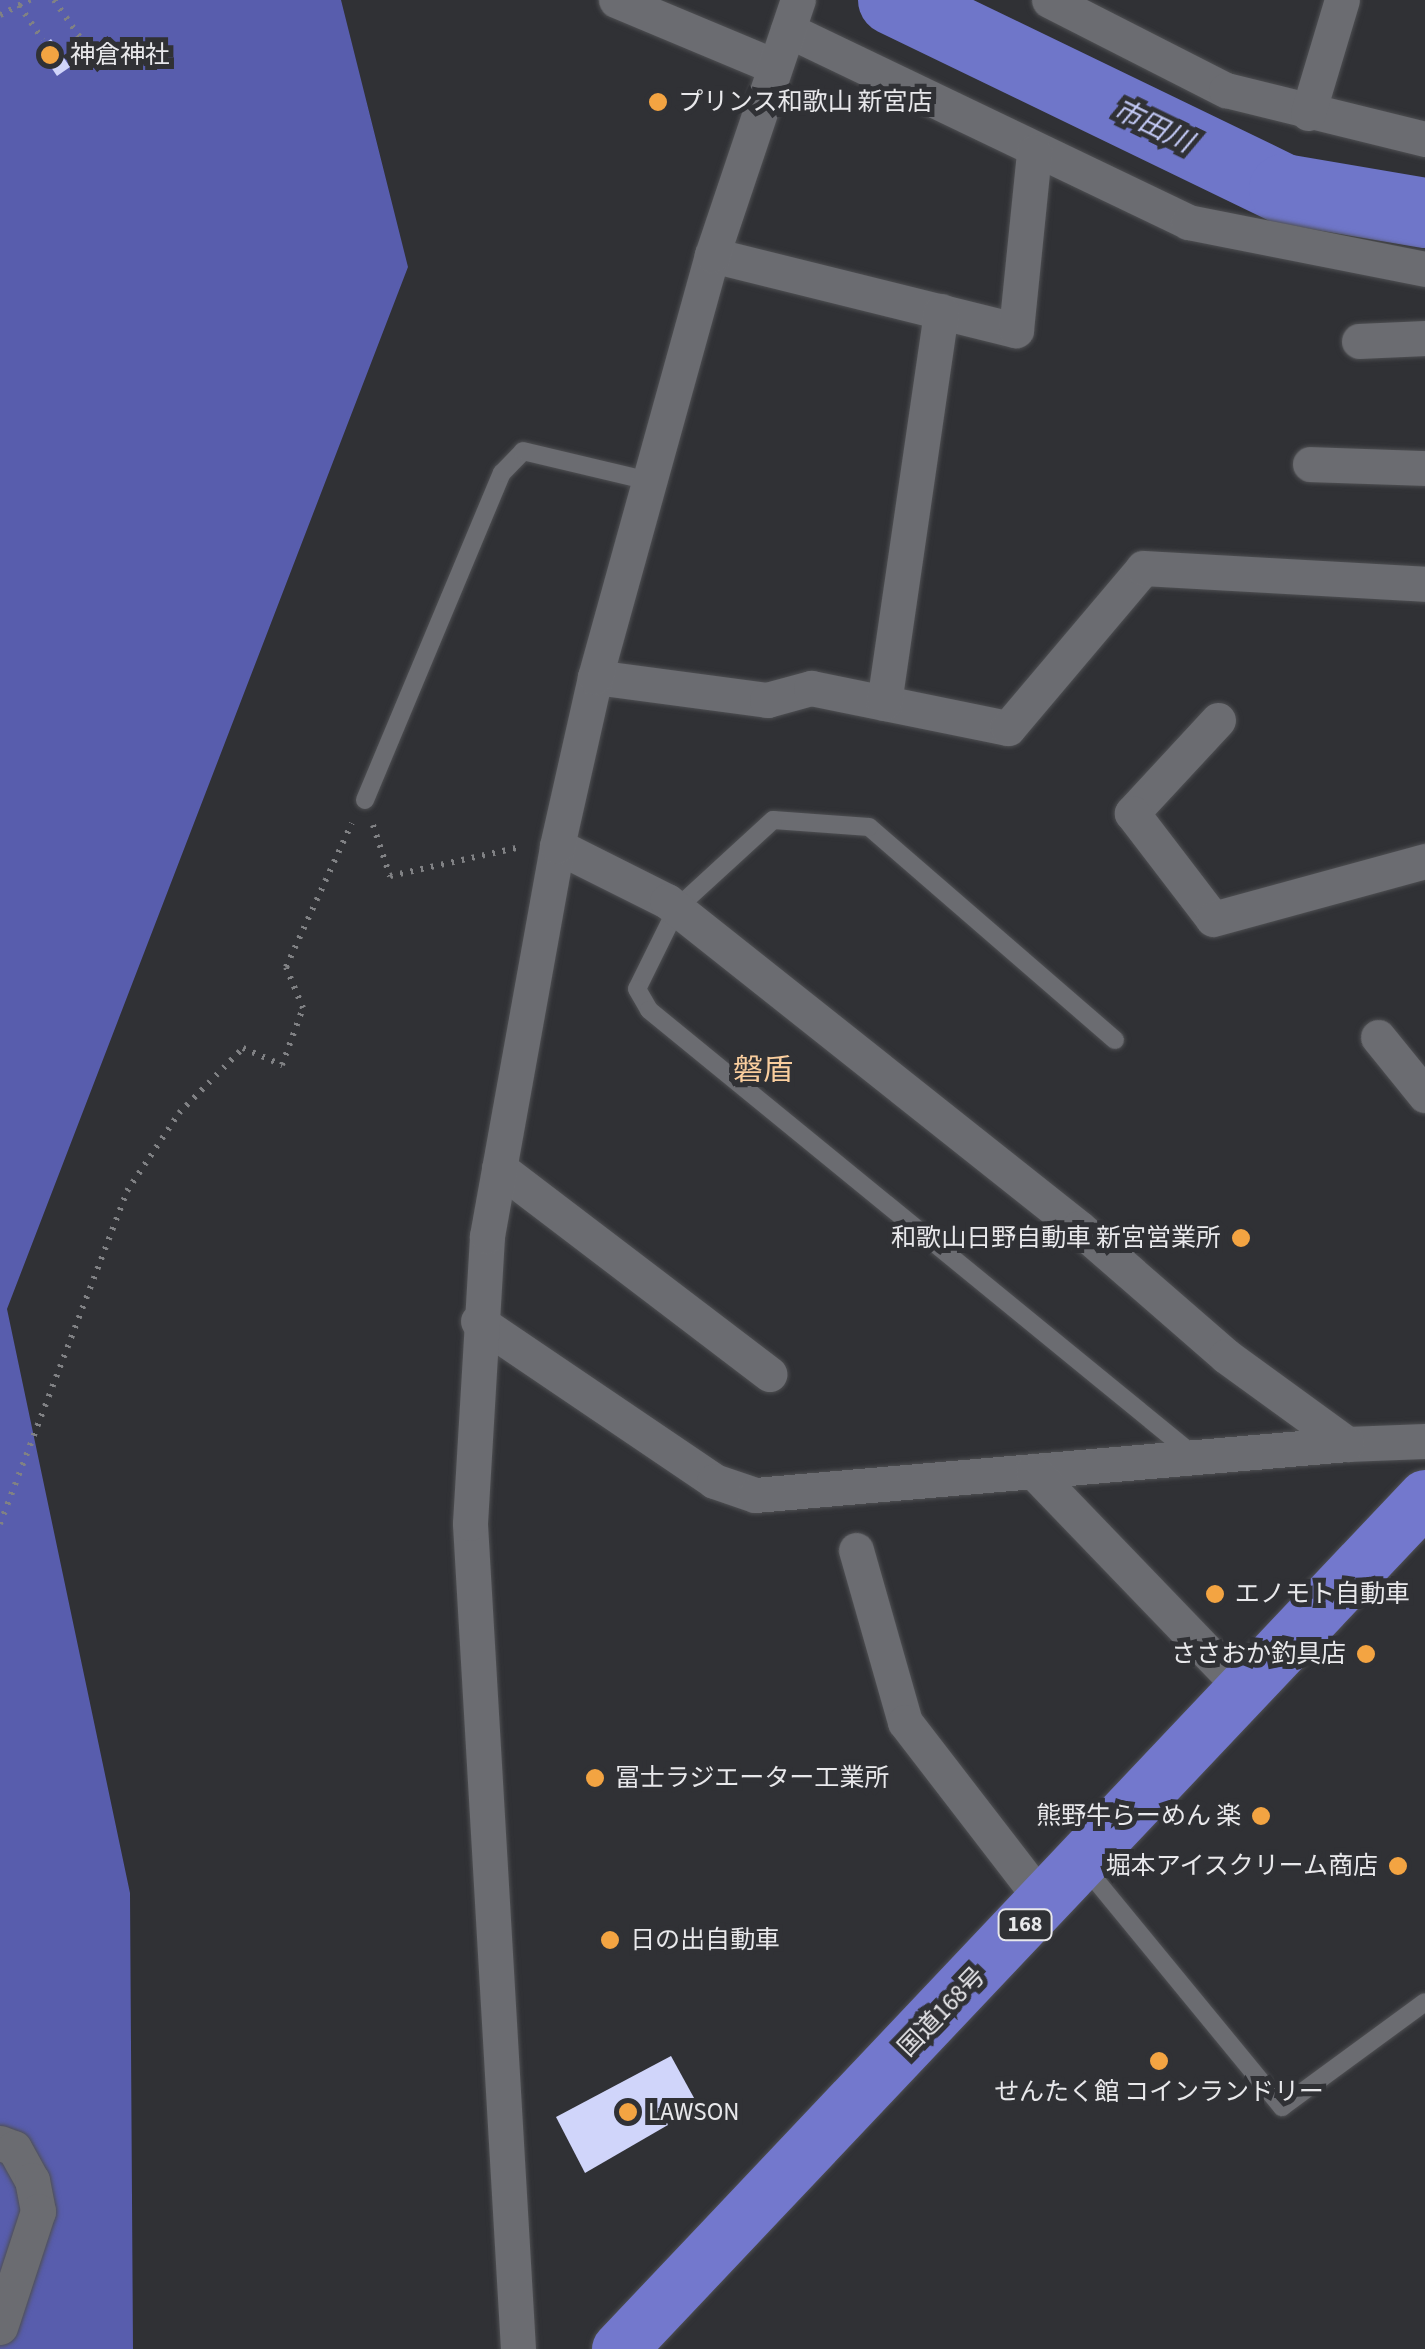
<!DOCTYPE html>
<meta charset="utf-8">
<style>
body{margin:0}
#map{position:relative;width:1425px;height:2349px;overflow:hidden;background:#303135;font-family:"Source Sans 3","Noto Sans JP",sans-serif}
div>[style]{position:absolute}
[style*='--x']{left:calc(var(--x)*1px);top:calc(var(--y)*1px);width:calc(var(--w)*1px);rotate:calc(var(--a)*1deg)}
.forest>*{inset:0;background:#585dad}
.river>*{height:70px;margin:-35px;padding:0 35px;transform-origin:35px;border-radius:35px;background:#6f76c9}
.building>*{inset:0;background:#d0d5fa}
.path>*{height:6px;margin-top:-3px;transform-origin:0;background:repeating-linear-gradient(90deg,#808184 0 2.5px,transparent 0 10.5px)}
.roads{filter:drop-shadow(0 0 2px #4e4f52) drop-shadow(0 0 2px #4e4f52)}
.service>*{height:18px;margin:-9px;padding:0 9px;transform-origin:9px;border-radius:9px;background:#6b6c71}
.minor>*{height:35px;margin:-17.5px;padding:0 17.5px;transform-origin:17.5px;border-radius:17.5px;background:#6b6c71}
.trunk>*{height:55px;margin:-27.5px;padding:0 27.5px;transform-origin:27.5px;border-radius:27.5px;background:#7378cd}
.dots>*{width:28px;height:28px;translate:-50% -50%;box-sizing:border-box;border:5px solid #303135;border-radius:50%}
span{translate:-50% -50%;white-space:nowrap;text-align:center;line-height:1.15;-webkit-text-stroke:10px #303135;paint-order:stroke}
.shield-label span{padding:2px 8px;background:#303135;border:2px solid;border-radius:8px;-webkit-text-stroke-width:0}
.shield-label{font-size:22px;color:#e8e8eb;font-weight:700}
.poi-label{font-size:25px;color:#e8e8eb}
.left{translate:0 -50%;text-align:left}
.right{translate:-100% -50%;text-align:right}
.street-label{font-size:25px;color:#e8e8eb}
.water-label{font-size:28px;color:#c3caf6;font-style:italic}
.quarter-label{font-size:30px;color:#face9e}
</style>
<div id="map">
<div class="forest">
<div style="clip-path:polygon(0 0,341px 0,408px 267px,7px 1309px,130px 1893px,133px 2349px,0 2349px)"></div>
</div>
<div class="river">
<div style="--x:893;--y:0;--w:434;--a:25.8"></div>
<div style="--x:1284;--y:189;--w:143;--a:9.7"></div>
</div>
<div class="building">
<div style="clip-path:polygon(51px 39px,70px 67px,57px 76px,38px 48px)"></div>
<div style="clip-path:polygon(671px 2056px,699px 2107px,585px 2173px,556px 2117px)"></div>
</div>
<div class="path">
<div style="--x:54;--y:0;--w:56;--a:55.2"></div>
<div style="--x:19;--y:5;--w:42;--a:55.6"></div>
<div style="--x:0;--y:15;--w:34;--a:-27"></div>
<div style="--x:373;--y:825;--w:54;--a:71.6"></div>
<div style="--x:390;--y:876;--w:134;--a:-12.5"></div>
<div style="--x:0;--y:1524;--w:356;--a:-69.1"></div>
<div style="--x:127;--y:1191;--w:94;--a:-56.3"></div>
<div style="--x:179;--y:1113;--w:91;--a:-45.4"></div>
<div style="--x:243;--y:1048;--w:43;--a:23.6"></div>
<div style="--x:282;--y:1065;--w:61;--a:-69.8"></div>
<div style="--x:303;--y:1008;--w:44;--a:-112.5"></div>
<div style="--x:286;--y:967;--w:158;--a:-65.4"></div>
</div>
<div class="roads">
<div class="service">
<div style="--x:365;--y:800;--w:355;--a:-67.3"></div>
<div style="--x:502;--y:473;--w:30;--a:-46"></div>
<div style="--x:523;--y:451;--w:125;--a:13.4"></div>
<div style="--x:1115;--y:1040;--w:325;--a:-139.1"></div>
<div style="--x:869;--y:827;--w:96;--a:-175.8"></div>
<div style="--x:773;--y:820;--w:130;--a:137.5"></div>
<div style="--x:677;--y:908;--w:90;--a:116.3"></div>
<div style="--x:637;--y:989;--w:24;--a:60"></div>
<div style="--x:649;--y:1010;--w:706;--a:39.26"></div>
<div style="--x:1084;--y:1866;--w:312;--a:50.6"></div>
<div style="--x:1282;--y:2107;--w:177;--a:-36.3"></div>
</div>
<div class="minor">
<div style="--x:616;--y:0;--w:171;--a:22.7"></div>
<div style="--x:1049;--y:0;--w:199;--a:27"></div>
<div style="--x:1226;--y:90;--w:205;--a:13.8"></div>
<div style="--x:788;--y:30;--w:444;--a:25.6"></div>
<div style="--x:1188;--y:222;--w:242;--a:11.2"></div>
<div style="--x:1308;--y:113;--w:118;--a:-73.3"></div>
<div style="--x:712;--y:255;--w:313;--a:13.9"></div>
<div style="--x:1016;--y:330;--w:179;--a:-84.2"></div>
<div style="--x:1359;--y:341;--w:66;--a:-2.6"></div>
<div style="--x:1310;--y:464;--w:115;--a:2"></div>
<div style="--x:595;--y:677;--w:174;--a:7.6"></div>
<div style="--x:767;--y:700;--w:46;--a:-15.3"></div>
<div style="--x:811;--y:688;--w:201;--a:11.5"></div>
<div style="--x:1008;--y:728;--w:209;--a:-49.8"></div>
<div style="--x:1143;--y:568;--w:282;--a:3.2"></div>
<div style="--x:884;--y:703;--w:396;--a:-81.7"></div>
<div style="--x:1218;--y:720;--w:127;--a:132.8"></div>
<div style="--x:1132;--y:813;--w:133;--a:52.6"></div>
<div style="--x:1213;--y:919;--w:220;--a:-15.3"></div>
<div style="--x:557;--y:846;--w:123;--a:26.6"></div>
<div style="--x:667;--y:901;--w:526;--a:38.44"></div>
<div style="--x:1079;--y:1228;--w:195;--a:41"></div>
<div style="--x:1226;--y:1356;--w:150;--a:36"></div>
<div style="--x:1347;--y:1444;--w:78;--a:-2.2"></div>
<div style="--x:1378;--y:1037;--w:75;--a:51"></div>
<div style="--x:499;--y:1168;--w:340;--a:37.3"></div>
<div style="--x:478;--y:1321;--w:285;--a:34.1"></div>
<div style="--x:714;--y:1481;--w:43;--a:18.9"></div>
<div style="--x:755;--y:1495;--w:594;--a:-4.92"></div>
<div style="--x:1033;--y:1471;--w:303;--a:46.1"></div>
<div style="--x:856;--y:1550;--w:179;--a:74.1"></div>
<div style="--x:905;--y:1722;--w:230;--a:52.4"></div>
<div style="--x:0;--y:2143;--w:15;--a:20"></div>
<div style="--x:14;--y:2148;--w:37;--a:61"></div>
<div style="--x:32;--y:2180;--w:32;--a:79"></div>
<div style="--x:38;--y:2211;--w:122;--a:108.1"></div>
<div style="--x:518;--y:2349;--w:827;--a:-93.33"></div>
<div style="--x:470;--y:1523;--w:288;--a:-86.6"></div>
<div style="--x:487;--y:1236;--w:396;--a:-79.8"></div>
<div style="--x:557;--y:846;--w:173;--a:-77.3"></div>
<div style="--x:595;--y:677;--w:438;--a:-74.5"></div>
<div style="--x:712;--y:255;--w:269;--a:-71.4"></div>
</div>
<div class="trunk">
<div style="--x:619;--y:2349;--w:1173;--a:-46.59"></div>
</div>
</div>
<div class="dots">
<div style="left:50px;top:55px;background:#f3a442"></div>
<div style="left:658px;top:102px;background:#f3a442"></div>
<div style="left:1241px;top:1238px;background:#f3a442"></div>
<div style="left:1215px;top:1594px;background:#f3a442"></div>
<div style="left:1366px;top:1654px;background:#f3a442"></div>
<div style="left:595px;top:1778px;background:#f3a442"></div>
<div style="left:1261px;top:1816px;background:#f3a442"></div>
<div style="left:1398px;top:1866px;background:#f3a442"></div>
<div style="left:610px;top:1940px;background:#f3a442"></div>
<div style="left:1159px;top:2061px;background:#f3a442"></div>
<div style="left:628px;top:2112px;background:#f3a442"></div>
</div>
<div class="shield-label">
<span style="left:1025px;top:1925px">168</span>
</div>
<div class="poi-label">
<span class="left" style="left:70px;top:55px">神倉神社</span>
<span class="left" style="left:678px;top:102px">プリンス和歌山 新宮店</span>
<span class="right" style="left:1221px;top:1238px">和歌山日野自動車 新宮営業所</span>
<span class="left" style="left:1235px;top:1594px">エノモト自動車</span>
<span class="right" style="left:1346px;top:1654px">ささおか釣具店</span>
<span class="left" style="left:615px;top:1778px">冨士ラジエーター工業所</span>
<span class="right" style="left:1241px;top:1816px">熊野牛らーめん 楽</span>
<span class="right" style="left:1378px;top:1866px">堀本アイスクリーム商店</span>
<span class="left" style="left:630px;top:1940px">日の出自動車</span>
<span style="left:1159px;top:2092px">せんたく館 コインランドリー</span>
<span class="left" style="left:648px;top:2112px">LAWSON</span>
</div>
<div class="street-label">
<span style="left:942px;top:2012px;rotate:-46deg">国道168号</span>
</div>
<div class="water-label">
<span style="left:1153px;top:126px;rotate:26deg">市田川</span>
</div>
<div class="quarter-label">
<span style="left:763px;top:1071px">磐盾</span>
</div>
</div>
